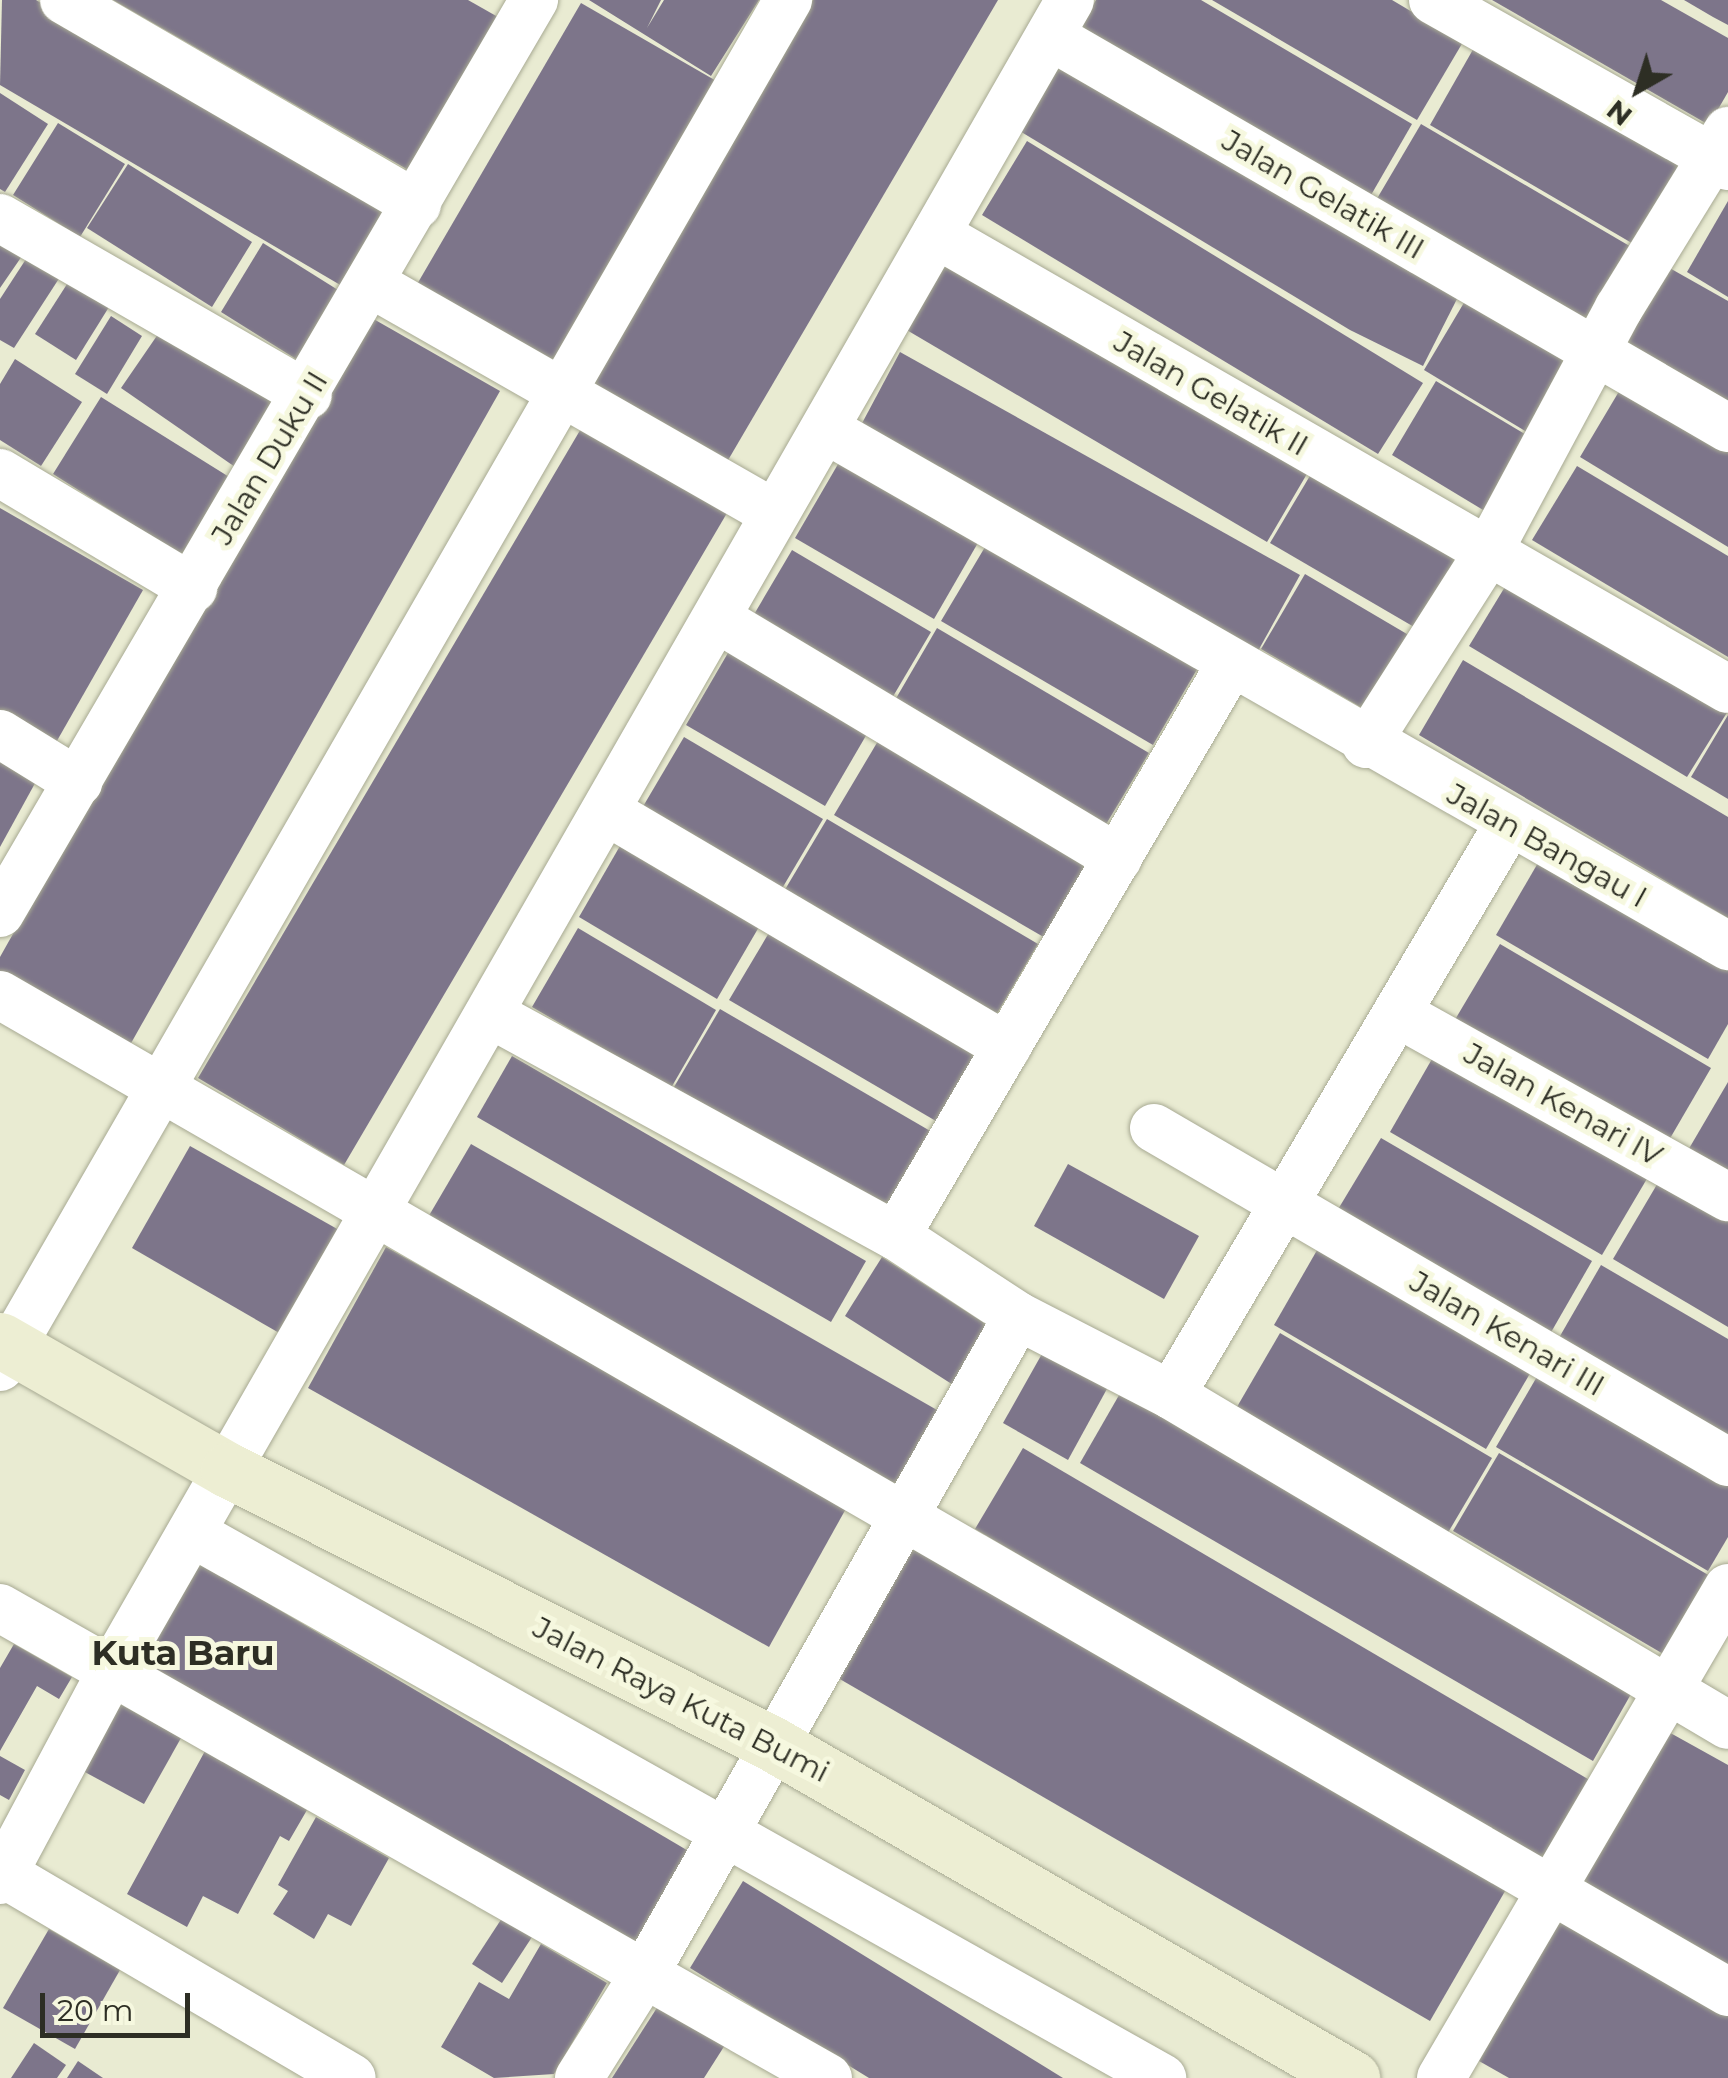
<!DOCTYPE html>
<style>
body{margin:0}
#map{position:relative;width:1728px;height:2078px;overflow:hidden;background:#e9ebd2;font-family:Montserrat,sans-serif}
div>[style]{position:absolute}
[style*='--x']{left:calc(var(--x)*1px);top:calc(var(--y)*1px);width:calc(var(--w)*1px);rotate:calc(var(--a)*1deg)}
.building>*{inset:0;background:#7d758a}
.roads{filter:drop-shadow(0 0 2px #a8aa93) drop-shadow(0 0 2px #a8aa93)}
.street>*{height:48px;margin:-24px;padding:0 24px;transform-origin:24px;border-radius:24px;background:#fff}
.secondary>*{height:55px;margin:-27.5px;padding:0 27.5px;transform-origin:27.5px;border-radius:27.5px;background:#edeed3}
span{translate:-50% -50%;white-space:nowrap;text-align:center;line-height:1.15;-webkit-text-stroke:10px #f6f8df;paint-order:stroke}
.street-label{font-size:30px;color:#2d2e24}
.quarter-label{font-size:35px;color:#2d2e24;font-weight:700}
.north{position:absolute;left:1588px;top:40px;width:100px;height:100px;-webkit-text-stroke:8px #f6f8df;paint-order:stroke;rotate:219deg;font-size:28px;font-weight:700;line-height:40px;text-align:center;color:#2d2e24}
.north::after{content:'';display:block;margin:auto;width:35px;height:45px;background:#2d2e24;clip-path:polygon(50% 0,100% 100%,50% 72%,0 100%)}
.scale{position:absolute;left:40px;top:1993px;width:150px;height:45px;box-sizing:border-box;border:5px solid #2d2e24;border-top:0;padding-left:12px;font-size:30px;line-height:35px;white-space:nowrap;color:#2d2e24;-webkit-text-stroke:8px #f6f8df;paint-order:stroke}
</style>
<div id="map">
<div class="building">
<div style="clip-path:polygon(2px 0,36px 0,389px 207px,342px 286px,0 85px)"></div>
<div style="clip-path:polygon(113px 0,468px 0,505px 21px,417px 175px)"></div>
<div style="clip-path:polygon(589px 0,661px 0,647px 28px,664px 0,759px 0,711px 76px)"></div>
<div style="clip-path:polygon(813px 0,998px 0,724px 467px,586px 385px)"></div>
<div style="clip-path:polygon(1096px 0,1201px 0,1412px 124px,1367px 202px,1077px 32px)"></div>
<div style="clip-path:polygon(1212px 0,1392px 0,1463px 42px,1417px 120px)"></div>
<div style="clip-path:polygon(1492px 0,1661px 0,1728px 38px,1728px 92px,1709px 125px)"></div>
<div style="clip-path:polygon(1684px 0,1728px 0,1728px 25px,1713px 17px)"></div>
<div style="clip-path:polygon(581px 3px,725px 86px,558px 370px,416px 286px)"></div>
<div style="clip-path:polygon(1475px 46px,1687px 170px,1642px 249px,1430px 125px)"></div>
<div style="clip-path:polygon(1062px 56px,1460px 293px,1423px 366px,1350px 330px,1018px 130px)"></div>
<div style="clip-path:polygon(0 93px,48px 124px,5px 192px,0 189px)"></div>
<div style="clip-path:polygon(58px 123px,125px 164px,80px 237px,13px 195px)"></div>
<div style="clip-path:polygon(1421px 124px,1633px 248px,1587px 327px,1375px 202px)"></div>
<div style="clip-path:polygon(1027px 141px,1423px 383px,1378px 454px,982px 215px)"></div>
<div style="clip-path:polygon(128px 164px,252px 242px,212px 307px,87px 228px)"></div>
<div style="clip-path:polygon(1728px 201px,1728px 297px,1687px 272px)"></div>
<div style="clip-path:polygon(0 241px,22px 256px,0 288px)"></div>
<div style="clip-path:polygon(263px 243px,346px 295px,304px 364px,221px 312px)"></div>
<div style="clip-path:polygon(950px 254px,1311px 467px,1267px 542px,905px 329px)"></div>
<div style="clip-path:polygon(28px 256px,60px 277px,14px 348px,0 340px,0 299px)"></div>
<div style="clip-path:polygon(1666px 266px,1728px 301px,1728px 406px,1619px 338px)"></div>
<div style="clip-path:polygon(69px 281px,109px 307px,76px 360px,35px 334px)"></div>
<div style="clip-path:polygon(1468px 296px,1575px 360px,1530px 434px,1424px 370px)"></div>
<div style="clip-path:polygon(363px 313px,500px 391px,126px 1052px,0 980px,0 957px)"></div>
<div style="clip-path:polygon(111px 316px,142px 336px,107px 394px,75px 374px)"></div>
<div style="clip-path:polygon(165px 324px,282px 405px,238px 469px,121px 388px)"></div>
<div style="clip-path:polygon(900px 352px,1300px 575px,1258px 651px,860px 427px)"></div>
<div style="clip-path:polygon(15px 359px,82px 402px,41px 466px,0 440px,0 384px)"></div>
<div style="clip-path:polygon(1436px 381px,1543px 445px,1498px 519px,1392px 455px)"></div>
<div style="clip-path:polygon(1624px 383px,1728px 446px,1728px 547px,1580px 457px)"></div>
<div style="clip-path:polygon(101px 397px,234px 480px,186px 558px,53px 474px)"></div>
<div style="clip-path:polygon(582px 427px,727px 513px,344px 1165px,198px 1078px)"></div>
<div style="clip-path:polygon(841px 459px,979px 541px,934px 619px,795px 538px)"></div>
<div style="clip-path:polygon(1577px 466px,1728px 556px,1728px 657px,1532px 540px)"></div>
<div style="clip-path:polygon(1314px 469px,1465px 557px,1421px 631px,1270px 543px)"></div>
<div style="clip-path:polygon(0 508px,143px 590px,54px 746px,0 714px)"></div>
<div style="clip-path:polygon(988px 542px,1199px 666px,1153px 745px,941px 621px)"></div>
<div style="clip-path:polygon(792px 550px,931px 632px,885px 710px,746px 628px)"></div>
<div style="clip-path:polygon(1514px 572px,1728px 711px,1687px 777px,1469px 646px)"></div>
<div style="clip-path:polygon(1305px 574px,1412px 637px,1369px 712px,1261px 649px)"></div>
<div style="clip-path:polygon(937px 628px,1149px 753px,1102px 831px,891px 707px)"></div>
<div style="clip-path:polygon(732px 646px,871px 727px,825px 806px,686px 725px)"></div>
<div style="clip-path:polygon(1463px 660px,1728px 817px,1728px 918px,1419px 735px)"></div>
<div style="clip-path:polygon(1728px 715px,1728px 799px,1691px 777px)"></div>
<div style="clip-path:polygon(881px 736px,1092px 861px,1047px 939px,834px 815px)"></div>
<div style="clip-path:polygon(684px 737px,823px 819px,777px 897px,638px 815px)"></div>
<div style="clip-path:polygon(0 754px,39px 776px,0 847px)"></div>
<div style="clip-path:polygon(827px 819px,1038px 944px,992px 1022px,780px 898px)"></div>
<div style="clip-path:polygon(624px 839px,763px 920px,717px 999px,579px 917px)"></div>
<div style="clip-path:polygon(1542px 856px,1728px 965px,1728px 1024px,1708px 1059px,1496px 935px)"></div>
<div style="clip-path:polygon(776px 921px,987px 1046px,941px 1124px,729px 1000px)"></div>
<div style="clip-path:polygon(578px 928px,716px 1010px,671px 1088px,532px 1007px)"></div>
<div style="clip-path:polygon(1500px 944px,1711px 1068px,1665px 1147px,1453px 1023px)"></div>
<div style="clip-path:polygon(720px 1009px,932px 1132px,886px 1211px,674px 1087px)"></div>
<div style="clip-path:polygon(1436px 1052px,1648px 1177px,1602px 1255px,1390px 1132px)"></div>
<div style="clip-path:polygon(512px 1056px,866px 1261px,831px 1322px,477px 1117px)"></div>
<div style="clip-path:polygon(1728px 1082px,1728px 1176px,1687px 1152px)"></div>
<div style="clip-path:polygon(1381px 1138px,1592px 1261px,1546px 1341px,1334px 1216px)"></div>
<div style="clip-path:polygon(471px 1144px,944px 1414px,901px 1490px,427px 1219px)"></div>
<div style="clip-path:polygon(190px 1146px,339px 1230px,281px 1334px,132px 1248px)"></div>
<div style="clip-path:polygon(1068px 1164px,1199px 1236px,1164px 1299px,1034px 1226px)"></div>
<div style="clip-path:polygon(1659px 1181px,1728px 1221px,1728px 1327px,1613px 1259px)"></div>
<div style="clip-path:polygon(1320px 1245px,1532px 1370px,1486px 1449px,1274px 1325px)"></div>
<div style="clip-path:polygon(386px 1247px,848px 1505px,769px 1647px,308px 1388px)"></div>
<div style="clip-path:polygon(882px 1257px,995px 1330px,958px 1388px,845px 1316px)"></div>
<div style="clip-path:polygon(1601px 1265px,1728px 1339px,1728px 1445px,1556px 1343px)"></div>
<div style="clip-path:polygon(1280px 1333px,1492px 1458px,1446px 1536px,1234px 1412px)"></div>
<div style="clip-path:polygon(1043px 1352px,1108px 1387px,1068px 1460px,1003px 1423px)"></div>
<div style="clip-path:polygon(1542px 1368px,1728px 1478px,1728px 1537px,1708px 1571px,1496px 1447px)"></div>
<div style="clip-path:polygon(1122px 1390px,1635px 1687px,1593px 1761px,1080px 1463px)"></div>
<div style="clip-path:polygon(1023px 1448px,1593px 1782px,1546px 1863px,975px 1529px)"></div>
<div style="clip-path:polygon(1499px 1453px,1710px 1576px,1665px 1655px,1453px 1531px)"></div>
<div style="clip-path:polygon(916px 1543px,1508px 1886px,1430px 2021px,838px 1678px)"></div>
<div style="clip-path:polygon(198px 1562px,702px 1859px,643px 1960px,139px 1664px)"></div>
<div style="clip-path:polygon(14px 1644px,72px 1677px,59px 1699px,37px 1686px,0 1751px,0 1668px)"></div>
<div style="clip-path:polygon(120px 1704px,181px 1738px,144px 1804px,83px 1771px)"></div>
<div style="clip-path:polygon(1656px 1725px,1728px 1765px,1728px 1980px,1565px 1889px)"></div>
<div style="clip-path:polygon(205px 1751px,307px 1810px,289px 1841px,280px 1836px,238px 1914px,203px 1896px,187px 1927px,127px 1894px)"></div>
<div style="clip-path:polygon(0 1756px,25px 1770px,9px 1800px,0 1795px)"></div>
<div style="clip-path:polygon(316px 1817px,389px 1858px,351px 1926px,328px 1914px,314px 1939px,273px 1914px,288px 1891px,278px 1885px)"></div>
<div style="clip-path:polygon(743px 1881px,1063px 2078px,869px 2078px,690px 1968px)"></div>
<div style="clip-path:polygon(504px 1915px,534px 1934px,502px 1983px,472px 1964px)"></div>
<div style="clip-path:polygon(1561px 1917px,1728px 2013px,1728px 2078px,1509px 2078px,1479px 2061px)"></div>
<div style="clip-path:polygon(49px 1929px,120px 1970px,75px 2049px,3px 2008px)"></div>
<div style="clip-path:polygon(541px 1944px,607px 1983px,554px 2074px,494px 2078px,441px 2047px,479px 1982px,509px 1999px)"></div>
<div style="clip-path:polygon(660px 2003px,725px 2045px,704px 2078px,612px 2078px)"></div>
<div style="clip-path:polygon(34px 2043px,66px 2065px,57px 2078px,11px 2078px)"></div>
<div style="clip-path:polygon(78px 2061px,103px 2078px,67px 2078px)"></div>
</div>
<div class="roads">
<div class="street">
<div style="--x:64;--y:0;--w:408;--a:30.1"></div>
<div style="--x:1433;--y:0;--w:338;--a:29.4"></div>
<div style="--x:1050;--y:36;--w:783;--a:30.04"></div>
<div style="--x:0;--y:218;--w:355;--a:29.9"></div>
<div style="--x:936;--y:234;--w:913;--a:29.88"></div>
<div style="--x:372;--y:284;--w:463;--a:29.7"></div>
<div style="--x:825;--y:429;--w:1041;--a:29.79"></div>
<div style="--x:0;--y:473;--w:225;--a:30.8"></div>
<div style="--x:718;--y:619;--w:466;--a:30.9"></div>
<div style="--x:0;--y:734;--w:92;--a:31.6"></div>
<div style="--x:1366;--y:744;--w:225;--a:-57.5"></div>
<div style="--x:1487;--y:554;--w:279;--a:-61.8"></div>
<div style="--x:1619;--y:308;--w:208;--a:-58.4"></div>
<div style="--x:608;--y:812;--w:463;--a:30.5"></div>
<div style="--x:0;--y:913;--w:1058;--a:-59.68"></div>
<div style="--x:0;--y:995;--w:1995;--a:29.98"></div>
<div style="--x:1397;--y:1013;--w:379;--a:29.1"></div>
<div style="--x:492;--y:1015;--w:460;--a:28.7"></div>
<div style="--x:896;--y:1236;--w:146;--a:33.3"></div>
<div style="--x:1018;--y:1316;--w:172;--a:27.3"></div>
<div style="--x:1171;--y:1395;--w:647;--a:30.65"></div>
<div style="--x:1154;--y:1128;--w:664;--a:30.19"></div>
<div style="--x:896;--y:1236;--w:662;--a:-59.67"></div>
<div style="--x:0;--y:1367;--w:1578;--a:-60.04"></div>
<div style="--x:1171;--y:1395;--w:662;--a:-59.41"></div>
<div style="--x:192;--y:1533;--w:1113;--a:29.33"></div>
<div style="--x:0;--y:1608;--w:952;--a:29.58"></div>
<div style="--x:4;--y:1874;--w:403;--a:30.4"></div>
<div style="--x:0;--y:1880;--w:238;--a:-61.9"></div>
<div style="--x:112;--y:1670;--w:1925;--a:-60.16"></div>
<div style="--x:579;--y:2078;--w:124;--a:-57.8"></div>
<div style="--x:645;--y:1973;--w:755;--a:-60.42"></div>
<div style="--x:1441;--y:2078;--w:568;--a:-59.64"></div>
</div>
<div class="secondary">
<div style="--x:0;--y:1340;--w:262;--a:29.7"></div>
<div style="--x:228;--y:1470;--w:608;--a:26.69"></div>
<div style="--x:771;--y:1743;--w:671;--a:29.97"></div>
</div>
</div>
<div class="street-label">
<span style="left:1323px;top:195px;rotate:30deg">Jalan Gelatik III</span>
<span style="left:1211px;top:394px;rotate:30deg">Jalan Gelatik II</span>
<span style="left:270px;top:458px;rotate:-59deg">Jalan Duku II</span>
<span style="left:1547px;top:846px;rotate:29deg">Jalan Bangau I</span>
<span style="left:1563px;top:1105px;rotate:29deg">Jalan Kenari IV</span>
<span style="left:1507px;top:1334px;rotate:30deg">Jalan Kenari III</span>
<span style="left:681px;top:1700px;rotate:27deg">Jalan Raya Kuta Bumi</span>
</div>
<div class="quarter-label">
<span style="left:183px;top:1653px">Kuta Baru</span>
</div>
<div class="north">N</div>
<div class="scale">20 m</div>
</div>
